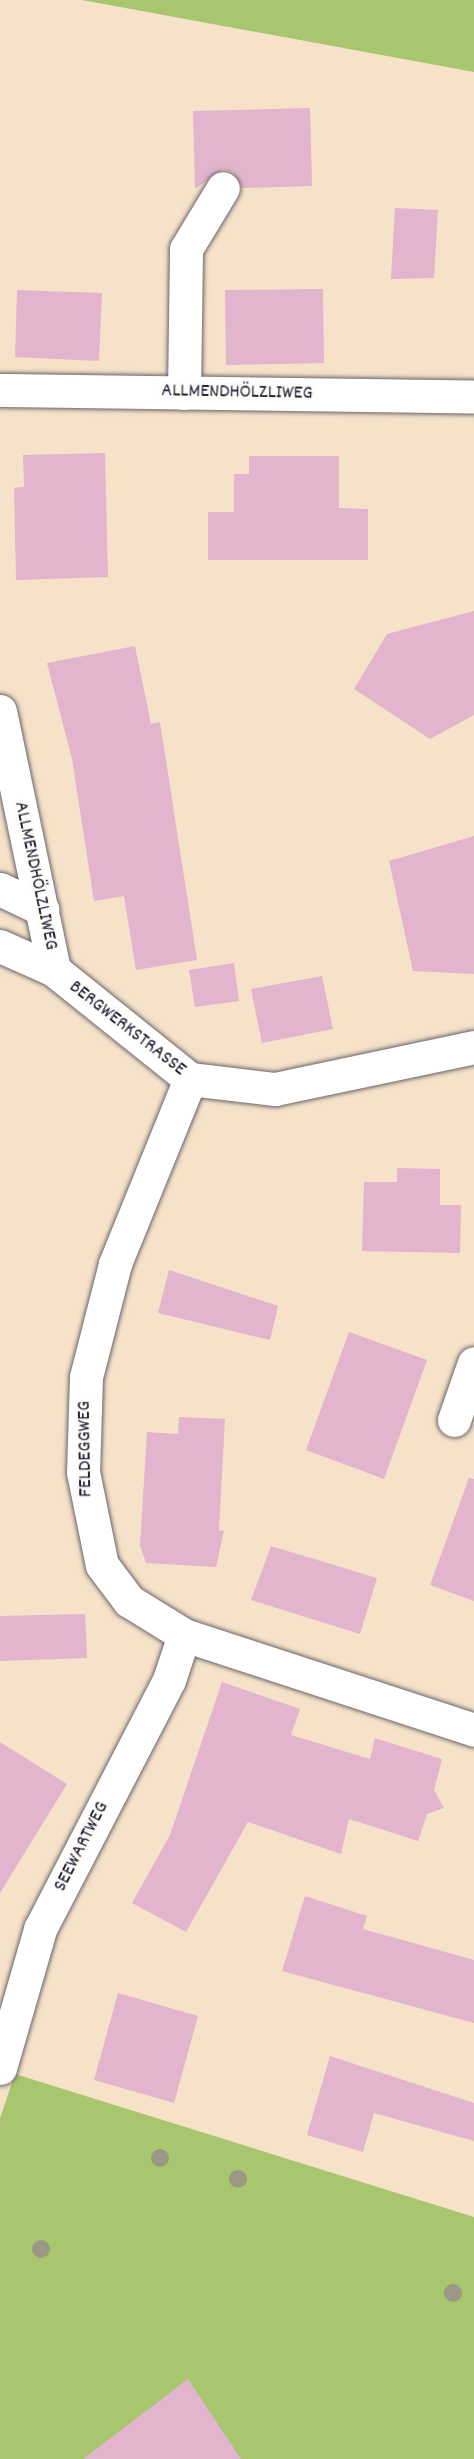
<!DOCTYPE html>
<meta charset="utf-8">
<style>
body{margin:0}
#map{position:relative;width:474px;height:2459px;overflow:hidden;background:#f5e2c8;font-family:Dekko,sans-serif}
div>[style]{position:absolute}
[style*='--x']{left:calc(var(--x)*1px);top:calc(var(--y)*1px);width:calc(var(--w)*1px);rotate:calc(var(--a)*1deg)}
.green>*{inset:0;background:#a7c66e}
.building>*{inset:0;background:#e3b4cd}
.roads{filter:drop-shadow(0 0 2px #6c656c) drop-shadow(0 0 2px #6c656c)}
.minor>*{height:33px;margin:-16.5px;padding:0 16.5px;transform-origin:16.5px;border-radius:16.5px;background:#fff}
.trees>*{width:18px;height:18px;margin:-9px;border-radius:50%;background:#9b9884}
span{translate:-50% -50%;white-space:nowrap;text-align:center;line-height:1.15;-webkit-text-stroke:6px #fdfcf7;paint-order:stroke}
.street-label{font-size:20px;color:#22223b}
</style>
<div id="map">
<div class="green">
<div style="clip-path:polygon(82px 0,474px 0,474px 72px)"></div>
<div style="clip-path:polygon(15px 2074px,474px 2217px,474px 2459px,0 2459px,0 2118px)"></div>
</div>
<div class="building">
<div style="clip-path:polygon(310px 108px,312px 186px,242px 188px,233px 172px,223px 169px,195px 189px,193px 111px)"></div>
<div style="clip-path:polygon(395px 208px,438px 210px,434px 278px,391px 279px)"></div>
<div style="clip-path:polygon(323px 289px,324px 363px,226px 365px,225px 290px)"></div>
<div style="clip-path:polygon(17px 290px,102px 293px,99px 361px,15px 357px)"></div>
<div style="clip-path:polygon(105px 453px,108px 577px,16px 580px,14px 488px,24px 487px,23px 455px)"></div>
<div style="clip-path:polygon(249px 456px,339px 456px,339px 508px,368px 509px,368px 560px,208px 560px,208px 512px,234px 512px,234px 474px,249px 474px)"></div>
<div style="clip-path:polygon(474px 611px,474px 715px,430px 739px,354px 689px,387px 634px)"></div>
<div style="clip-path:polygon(135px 646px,151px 724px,160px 722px,197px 960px,136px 970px,124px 896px,94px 901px,72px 759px,47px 663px)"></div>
<div style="clip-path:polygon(474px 836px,474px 974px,413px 971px,389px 861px)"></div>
<div style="clip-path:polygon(234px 963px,239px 1001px,195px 1007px,189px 970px)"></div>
<div style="clip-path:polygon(322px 976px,333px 1029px,262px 1043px,251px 989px)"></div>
<div style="clip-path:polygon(397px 1168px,440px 1169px,440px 1205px,461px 1205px,460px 1253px,362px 1251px,364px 1182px,397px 1182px)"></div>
<div style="clip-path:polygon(169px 1270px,278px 1306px,270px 1340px,158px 1313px)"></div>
<div style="clip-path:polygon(349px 1332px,427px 1360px,384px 1479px,306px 1450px)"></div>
<div style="clip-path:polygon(179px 1417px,225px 1419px,219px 1530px,224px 1531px,216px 1567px,146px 1563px,140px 1546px,147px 1432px,178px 1434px)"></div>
<div style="clip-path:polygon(469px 1478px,474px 1479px,474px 1601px,430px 1585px)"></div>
<div style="clip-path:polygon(271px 1546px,377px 1578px,360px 1634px,251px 1600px)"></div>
<div style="clip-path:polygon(85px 1614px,87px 1658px,0 1661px,0 1616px)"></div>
<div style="clip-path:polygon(222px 1682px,300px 1709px,291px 1735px,370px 1759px,375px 1738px,442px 1759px,434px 1790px,444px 1808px,427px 1814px,418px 1841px,349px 1819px,341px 1854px,248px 1822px,186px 1932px,132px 1903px,170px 1835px)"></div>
<div style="clip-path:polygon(0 1742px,67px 1784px,0 1893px)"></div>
<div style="clip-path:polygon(305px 1896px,367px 1916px,363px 1929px,474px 1960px,474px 2023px,282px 1971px)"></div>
<div style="clip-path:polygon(118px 1993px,198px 2016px,174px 2103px,94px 2080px)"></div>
<div style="clip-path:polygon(330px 2056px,474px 2103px,474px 2141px,374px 2113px,363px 2152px,307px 2135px)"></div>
<div style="clip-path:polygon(188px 2379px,241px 2459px,83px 2459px)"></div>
</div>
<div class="roads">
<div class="minor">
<div style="--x:0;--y:390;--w:474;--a:0.8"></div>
<div style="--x:184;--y:393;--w:144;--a:-89.2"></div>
<div style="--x:186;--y:249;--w:71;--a:-58.8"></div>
<div style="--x:0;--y:711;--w:265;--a:78.2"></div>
<div style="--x:0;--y:889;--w:47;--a:25.5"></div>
<div style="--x:0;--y:946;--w:59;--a:24"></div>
<div style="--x:54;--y:970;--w:174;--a:38.7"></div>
<div style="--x:190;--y:1079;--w:86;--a:6.7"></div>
<div style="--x:275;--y:1089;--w:203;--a:-11.9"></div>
<div style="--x:190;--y:1079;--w:200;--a:112.1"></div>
<div style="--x:115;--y:1264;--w:117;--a:104.4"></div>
<div style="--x:86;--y:1377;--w:95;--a:91.8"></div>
<div style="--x:83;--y:1472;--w:95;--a:78.5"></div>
<div style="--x:102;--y:1565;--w:45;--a:53.1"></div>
<div style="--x:129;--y:1601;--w:65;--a:31.7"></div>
<div style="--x:184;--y:1635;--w:305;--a:18.1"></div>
<div style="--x:454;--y:1420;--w:60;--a:-70.7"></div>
<div style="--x:0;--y:2068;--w:145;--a:-73.9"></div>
<div style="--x:40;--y:1929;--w:280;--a:-62.6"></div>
<div style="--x:169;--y:1680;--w:47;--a:-71.6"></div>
</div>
</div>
<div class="trees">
<div style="left:160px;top:2158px"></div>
<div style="left:238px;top:2179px"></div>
<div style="left:41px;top:2249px"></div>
<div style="left:453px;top:2293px"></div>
</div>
<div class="street-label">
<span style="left:237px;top:393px;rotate:1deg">ALLMENDHÖLZLIWEG</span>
<span style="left:35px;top:876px;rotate:78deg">ALLMENDHÖLZLIWEG</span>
<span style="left:127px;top:1029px;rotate:38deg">BERGWERKSTRASSE</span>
<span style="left:86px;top:1449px;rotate:-91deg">FELDEGGWEG</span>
<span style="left:82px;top:1847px;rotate:-63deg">SEEWARTWEG</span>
</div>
</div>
